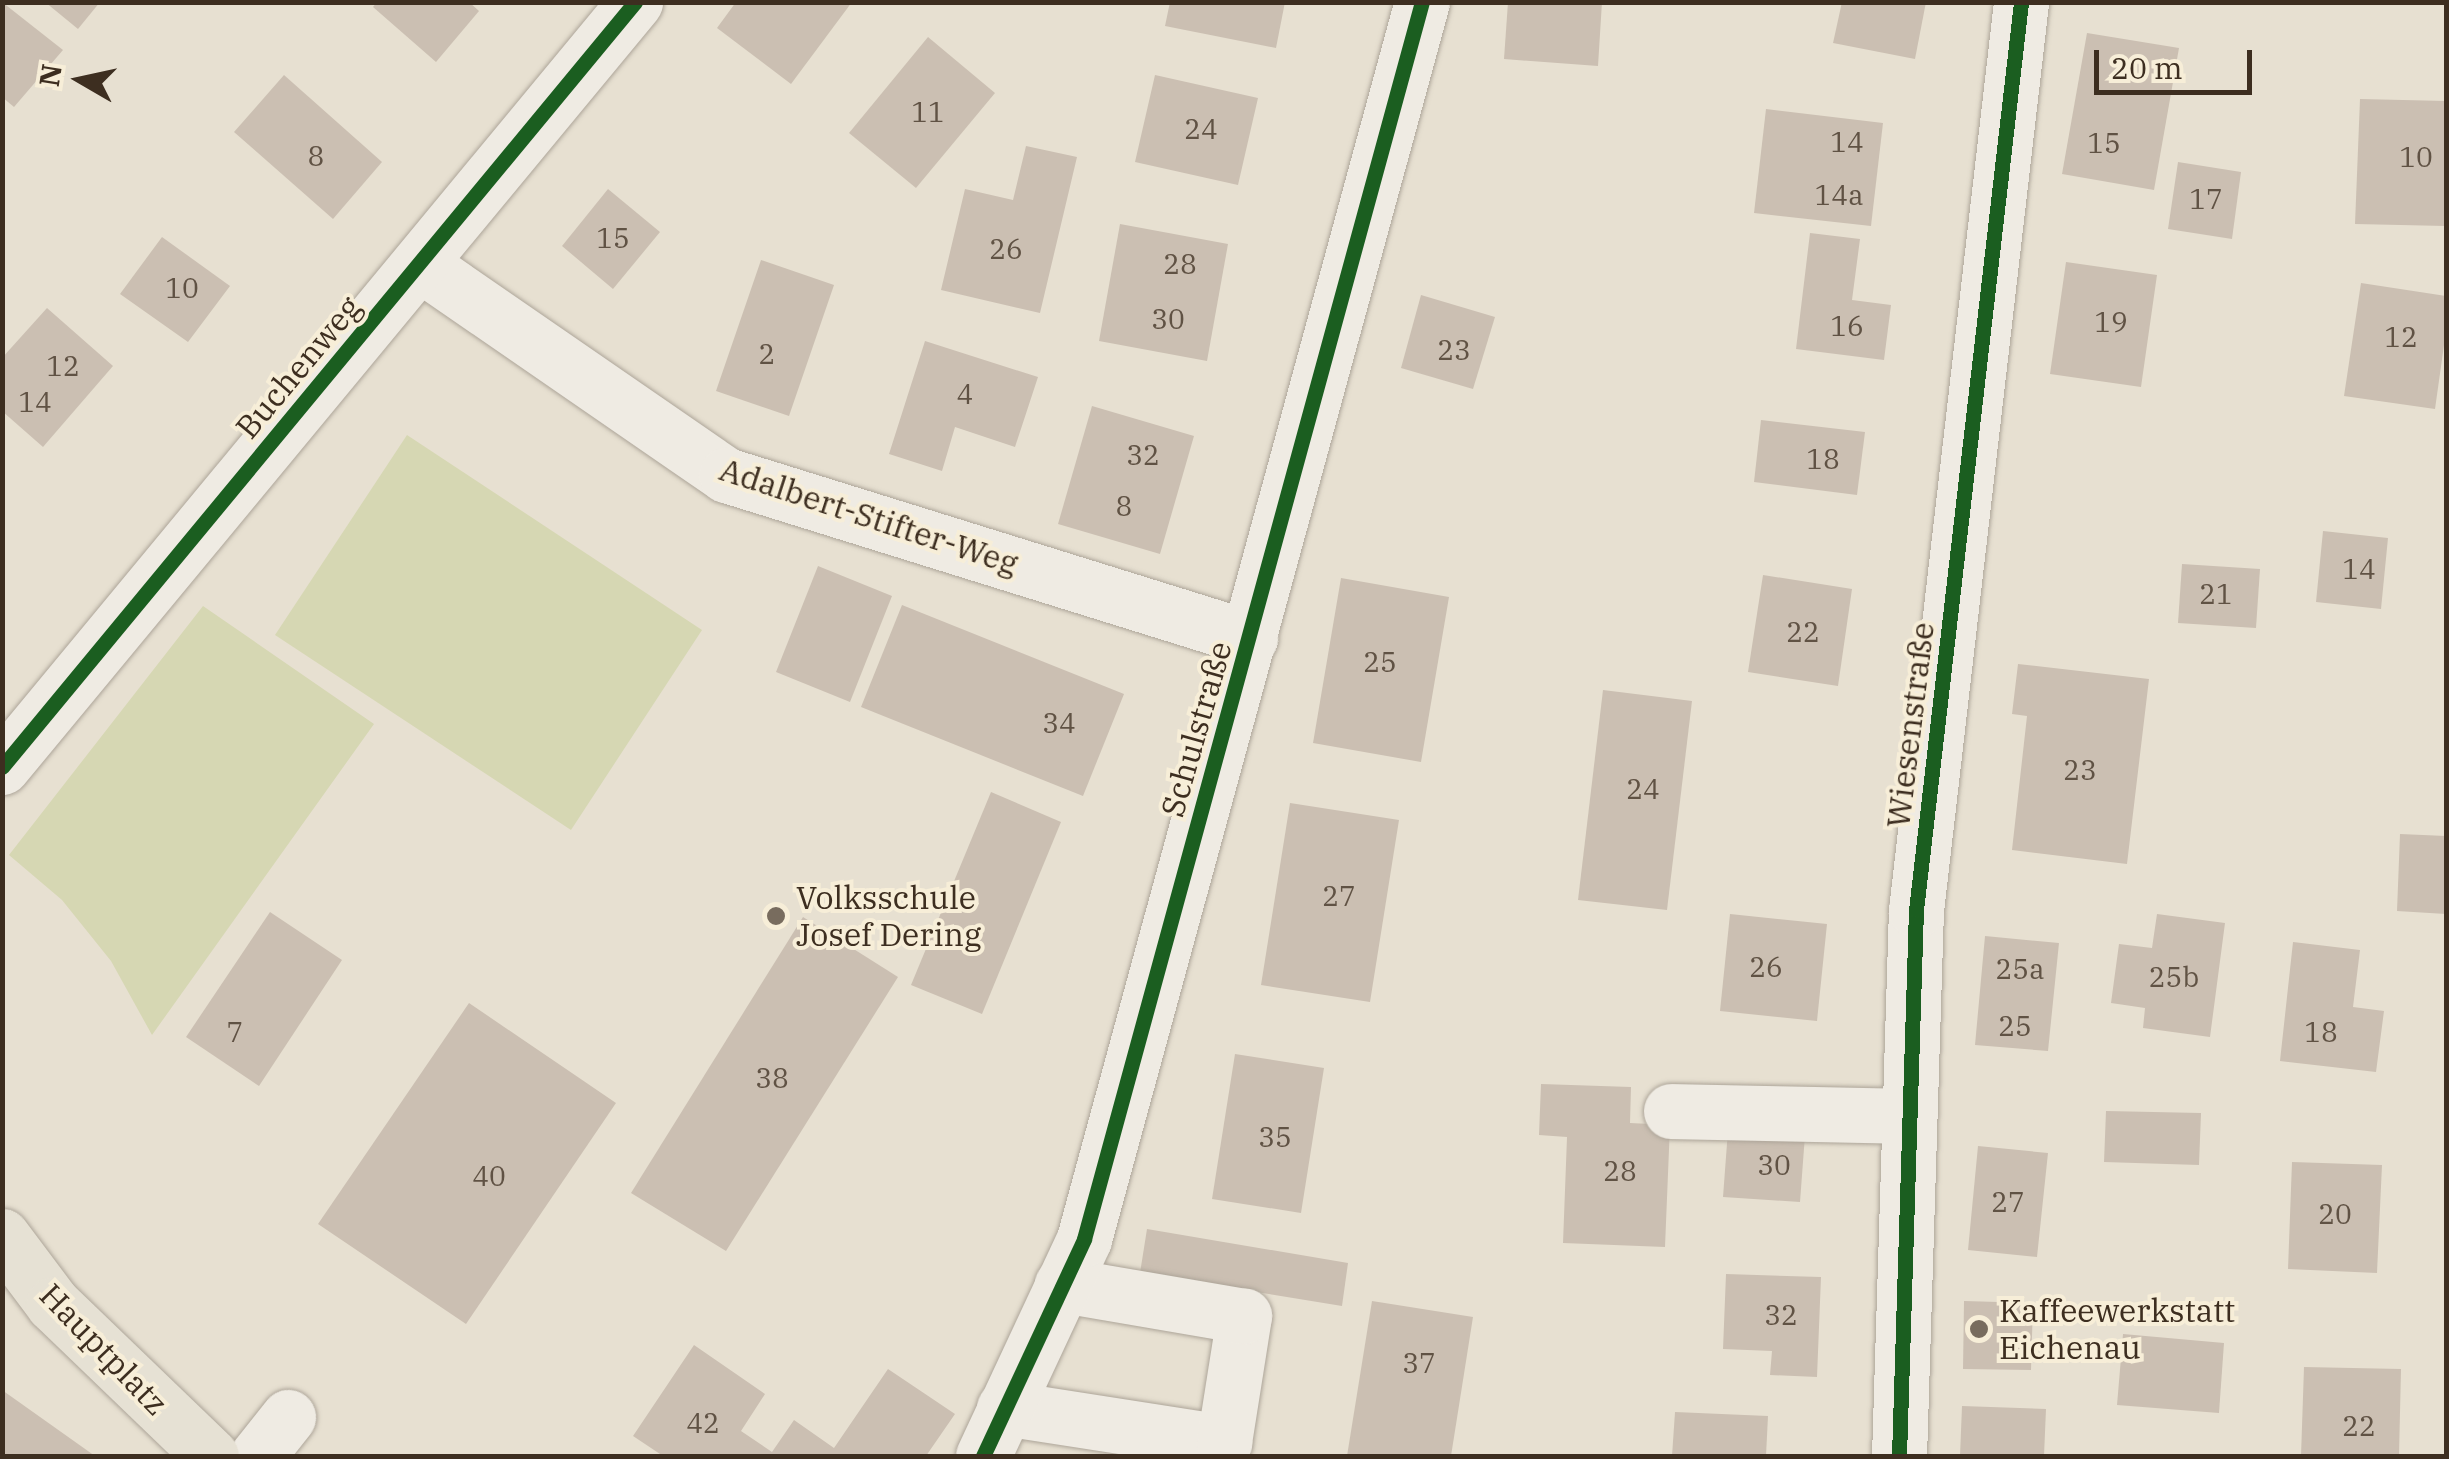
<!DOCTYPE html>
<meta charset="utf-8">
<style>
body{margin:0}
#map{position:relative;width:2449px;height:1459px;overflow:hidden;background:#e7e0d1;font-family:"IBM Plex Serif",serif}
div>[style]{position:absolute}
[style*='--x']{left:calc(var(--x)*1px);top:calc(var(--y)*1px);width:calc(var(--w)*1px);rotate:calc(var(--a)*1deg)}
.green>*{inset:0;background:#d6d7b3}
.building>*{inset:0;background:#cbbfb2}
.roads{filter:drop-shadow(0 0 2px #ada599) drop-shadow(0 0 2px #ada599)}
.minor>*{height:55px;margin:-27.5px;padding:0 27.5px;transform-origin:27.5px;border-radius:27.5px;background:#efebe3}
.major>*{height:55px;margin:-27.5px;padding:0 27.5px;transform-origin:27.5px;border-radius:27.5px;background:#e6e1d4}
.cycleway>*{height:15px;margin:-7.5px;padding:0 7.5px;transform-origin:7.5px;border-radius:7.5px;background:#1b5e20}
.dots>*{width:28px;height:28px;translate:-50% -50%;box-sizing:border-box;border:5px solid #f7eed8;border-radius:50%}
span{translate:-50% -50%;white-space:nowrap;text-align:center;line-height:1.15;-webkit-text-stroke:8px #f7eed8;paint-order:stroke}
.number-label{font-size:28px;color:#605244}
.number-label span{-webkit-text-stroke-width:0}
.street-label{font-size:32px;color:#3d2e20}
.poi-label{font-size:32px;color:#3d2e20}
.left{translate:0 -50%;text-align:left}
.frame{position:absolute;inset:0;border:5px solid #3d2e20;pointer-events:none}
.north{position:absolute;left:30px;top:30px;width:100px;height:100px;-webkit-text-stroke:8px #f7eed8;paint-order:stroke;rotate:279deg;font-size:28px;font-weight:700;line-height:40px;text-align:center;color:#3d2e20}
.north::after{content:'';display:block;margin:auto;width:35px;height:45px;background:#3d2e20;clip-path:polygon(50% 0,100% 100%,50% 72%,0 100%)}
.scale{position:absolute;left:2094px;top:50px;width:158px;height:45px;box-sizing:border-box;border:5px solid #3d2e20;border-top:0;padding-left:12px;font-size:30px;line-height:35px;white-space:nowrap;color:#3d2e20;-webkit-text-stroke:8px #f7eed8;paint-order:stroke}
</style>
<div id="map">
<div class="green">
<div style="clip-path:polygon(407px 435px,702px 630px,571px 830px,275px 635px)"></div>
<div style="clip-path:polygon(203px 606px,374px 724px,152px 1035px,111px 961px,62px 900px,9px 855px)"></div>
</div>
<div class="building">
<div style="clip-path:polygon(2px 2px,63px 50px,14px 107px,2px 97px)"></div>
<div style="clip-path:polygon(45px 2px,100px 2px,78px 29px)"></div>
<div style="clip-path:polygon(377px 2px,469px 2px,479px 11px,436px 62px,373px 7px)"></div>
<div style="clip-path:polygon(736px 2px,852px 2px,791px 84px,717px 28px)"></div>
<div style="clip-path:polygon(1170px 2px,1285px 2px,1276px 48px,1165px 26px)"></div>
<div style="clip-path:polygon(1508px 2px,1602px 2px,1598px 66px,1504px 59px)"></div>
<div style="clip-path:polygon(1842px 2px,1926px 2px,1915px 59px,1833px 43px)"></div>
<div style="clip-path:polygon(2087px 33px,2179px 48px,2154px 190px,2062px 174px)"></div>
<div style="clip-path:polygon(928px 37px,995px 93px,916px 188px,849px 133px)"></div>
<div style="clip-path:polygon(284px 75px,382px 162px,333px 219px,234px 132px)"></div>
<div style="clip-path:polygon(1155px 75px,1258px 98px,1238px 185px,1135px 162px)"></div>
<div style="clip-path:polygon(2360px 99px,2446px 101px,2446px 226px,2355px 224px)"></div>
<div style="clip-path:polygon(1766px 109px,1883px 123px,1871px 226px,1754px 213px)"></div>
<div style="clip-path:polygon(1026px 146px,1077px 157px,1040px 313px,941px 290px,965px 189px,1013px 200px)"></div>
<div style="clip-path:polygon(2178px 162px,2241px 172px,2232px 239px,2168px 229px)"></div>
<div style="clip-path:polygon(608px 189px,660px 232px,613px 289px,562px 246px)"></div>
<div style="clip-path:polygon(1120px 224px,1228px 244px,1207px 361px,1099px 341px)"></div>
<div style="clip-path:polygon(1810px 233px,1860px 239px,1852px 300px,1891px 305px,1884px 360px,1796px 349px)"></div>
<div style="clip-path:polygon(162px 237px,230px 286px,188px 342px,120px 294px)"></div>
<div style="clip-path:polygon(761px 260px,834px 285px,789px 416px,716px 391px)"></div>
<div style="clip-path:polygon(2066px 262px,2157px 275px,2141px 387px,2050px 374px)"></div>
<div style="clip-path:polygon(2361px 283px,2446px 296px,2446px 331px,2435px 409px,2344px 396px)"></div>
<div style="clip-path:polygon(1421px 295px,1495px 317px,1473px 389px,1401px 368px)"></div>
<div style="clip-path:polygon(47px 308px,113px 366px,43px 447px,2px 411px,2px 358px)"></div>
<div style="clip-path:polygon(925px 341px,1038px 377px,1015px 447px,955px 427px,942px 471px,889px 454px)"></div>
<div style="clip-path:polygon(1092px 406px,1194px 436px,1160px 554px,1058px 524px)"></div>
<div style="clip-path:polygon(1761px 420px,1865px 432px,1857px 495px,1754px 482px)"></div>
<div style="clip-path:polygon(2323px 531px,2388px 538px,2381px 609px,2316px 602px)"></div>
<div style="clip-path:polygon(2182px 564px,2260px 569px,2256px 628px,2178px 623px)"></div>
<div style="clip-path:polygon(818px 566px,892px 596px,850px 702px,776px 672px)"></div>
<div style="clip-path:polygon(1763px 575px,1852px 589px,1838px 686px,1748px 672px)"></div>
<div style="clip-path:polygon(1341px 578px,1449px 597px,1421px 762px,1313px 743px)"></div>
<div style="clip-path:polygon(902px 605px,1124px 694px,1083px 796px,861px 707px)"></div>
<div style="clip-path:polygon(2018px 664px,2149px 679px,2127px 864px,2012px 850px,2027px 716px,2012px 714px)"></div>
<div style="clip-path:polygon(1603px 690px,1692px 701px,1667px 910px,1578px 900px)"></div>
<div style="clip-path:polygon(991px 792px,1061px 822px,982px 1014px,911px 985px)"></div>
<div style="clip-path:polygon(1290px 803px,1399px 820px,1370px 1002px,1261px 985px)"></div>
<div style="clip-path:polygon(2400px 834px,2446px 836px,2446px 914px,2397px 911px)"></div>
<div style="clip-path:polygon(270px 912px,342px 960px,259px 1086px,186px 1037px)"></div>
<div style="clip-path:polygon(1730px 914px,1827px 924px,1817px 1021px,1720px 1011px)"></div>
<div style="clip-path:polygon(2157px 914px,2225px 923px,2210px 1037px,2143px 1028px,2145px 1008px,2111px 1003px,2119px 944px,2152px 948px)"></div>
<div style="clip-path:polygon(803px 917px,898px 977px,726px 1251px,631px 1193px)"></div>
<div style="clip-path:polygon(1985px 936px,2059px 943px,2048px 1051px,1975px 1045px)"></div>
<div style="clip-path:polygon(2293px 942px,2360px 950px,2353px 1007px,2384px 1011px,2376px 1072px,2280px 1061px)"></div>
<div style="clip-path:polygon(469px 1003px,616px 1103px,466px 1324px,318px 1224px)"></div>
<div style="clip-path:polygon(1235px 1054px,1324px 1068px,1301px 1213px,1212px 1199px)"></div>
<div style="clip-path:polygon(1541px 1084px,1631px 1087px,1630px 1123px,1670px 1125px,1665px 1247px,1563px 1243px,1567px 1137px,1539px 1135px)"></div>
<div style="clip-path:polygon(2106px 1111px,2201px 1113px,2199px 1165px,2104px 1162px)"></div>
<div style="clip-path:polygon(1728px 1130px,1805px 1135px,1800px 1202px,1723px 1197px)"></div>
<div style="clip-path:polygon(1978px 1146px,2048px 1153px,2037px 1257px,1968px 1250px)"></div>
<div style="clip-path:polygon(2292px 1162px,2382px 1165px,2377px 1273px,2288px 1269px)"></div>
<div style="clip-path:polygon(1147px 1229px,1348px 1263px,1342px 1306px,1140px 1273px)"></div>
<div style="clip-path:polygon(1726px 1274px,1821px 1277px,1817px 1377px,1770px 1375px,1772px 1351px,1723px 1349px)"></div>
<div style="clip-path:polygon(1372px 1301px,1473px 1317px,1451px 1456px,1347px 1456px)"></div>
<div style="clip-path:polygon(1964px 1301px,2033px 1303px,2031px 1370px,1963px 1369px)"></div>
<div style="clip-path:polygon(2123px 1334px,2224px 1343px,2219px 1413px,2117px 1405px)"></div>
<div style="clip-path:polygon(694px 1345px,765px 1394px,741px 1431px,772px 1452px,794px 1420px,834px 1448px,888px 1369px,955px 1414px,926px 1456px,663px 1456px,633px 1436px)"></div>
<div style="clip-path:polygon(2304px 1367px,2401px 1369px,2399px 1456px,2301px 1456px)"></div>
<div style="clip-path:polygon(2px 1390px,95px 1456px,2px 1456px)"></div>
<div style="clip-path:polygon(1962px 1406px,2046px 1409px,2044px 1456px,1960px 1456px)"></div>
<div style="clip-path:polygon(1675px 1412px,1768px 1416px,1766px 1456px,1672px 1456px)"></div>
</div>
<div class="roads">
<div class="minor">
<div style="--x:420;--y:264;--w:372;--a:34.6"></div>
<div style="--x:726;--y:475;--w:549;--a:17.28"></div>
<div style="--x:2;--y:767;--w:993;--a:-50.39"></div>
<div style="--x:1671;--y:1111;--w:238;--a:1.2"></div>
<div style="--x:1004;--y:1408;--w:223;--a:8.8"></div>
<div style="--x:1224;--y:1442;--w:128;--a:-81"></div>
<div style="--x:1244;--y:1316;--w:185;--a:-170.3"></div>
<div style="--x:257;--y:1456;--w:50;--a:-51.5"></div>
<div style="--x:983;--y:1456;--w:239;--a:-65"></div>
<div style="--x:1084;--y:1239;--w:1282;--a:-74.72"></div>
<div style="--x:1899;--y:1456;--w:546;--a:-88.22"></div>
<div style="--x:1916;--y:910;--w:914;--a:-83.4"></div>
</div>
<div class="major">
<div style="--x:2;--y:1236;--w:85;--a:53.1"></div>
<div style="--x:53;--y:1304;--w:219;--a:43.9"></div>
</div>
</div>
<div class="cycleway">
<div style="--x:2;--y:767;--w:993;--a:-50.39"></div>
<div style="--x:983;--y:1456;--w:239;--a:-65"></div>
<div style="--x:1084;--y:1239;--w:1282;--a:-74.72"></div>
<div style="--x:1899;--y:1456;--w:546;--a:-88.22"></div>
<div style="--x:1916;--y:910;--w:914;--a:-83.4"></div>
</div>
<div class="dots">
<div style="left:776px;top:916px;background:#786c5e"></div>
<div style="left:1979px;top:1329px;background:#786c5e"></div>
</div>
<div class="number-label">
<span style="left:928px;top:112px">11</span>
<span style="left:1201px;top:129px">24</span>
<span style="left:1847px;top:142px">14</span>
<span style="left:2104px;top:143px">15</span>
<span style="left:316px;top:156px">8</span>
<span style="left:2416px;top:157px">10</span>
<span style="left:1839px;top:195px">14a</span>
<span style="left:2206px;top:199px">17</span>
<span style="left:613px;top:238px">15</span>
<span style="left:1006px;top:249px">26</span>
<span style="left:1180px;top:264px">28</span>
<span style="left:182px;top:288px">10</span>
<span style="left:1168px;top:319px">30</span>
<span style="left:2111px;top:322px">19</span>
<span style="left:1847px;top:326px">16</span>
<span style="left:2401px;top:337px">12</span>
<span style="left:1454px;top:350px">23</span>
<span style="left:767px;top:354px">2</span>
<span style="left:63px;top:366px">12</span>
<span style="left:965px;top:394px">4</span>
<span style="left:35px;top:402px">14</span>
<span style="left:1143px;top:455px">32</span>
<span style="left:1823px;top:459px">18</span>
<span style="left:1124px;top:506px">8</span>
<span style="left:2359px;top:569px">14</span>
<span style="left:2216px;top:594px">21</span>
<span style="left:1803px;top:632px">22</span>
<span style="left:1380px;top:662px">25</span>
<span style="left:1059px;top:723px">34</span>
<span style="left:2080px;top:770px">23</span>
<span style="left:1643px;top:789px">24</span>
<span style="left:1339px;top:896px">27</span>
<span style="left:1766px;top:967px">26</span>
<span style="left:2020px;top:969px">25a</span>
<span style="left:2174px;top:977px">25b</span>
<span style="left:2015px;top:1026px">25</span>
<span style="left:235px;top:1032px">7</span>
<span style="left:2321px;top:1032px">18</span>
<span style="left:772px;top:1078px">38</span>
<span style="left:1275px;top:1137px">35</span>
<span style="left:1774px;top:1165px">30</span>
<span style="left:1620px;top:1171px">28</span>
<span style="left:489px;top:1176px">40</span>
<span style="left:2008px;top:1202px">27</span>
<span style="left:2335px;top:1214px">20</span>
<span style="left:1781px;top:1315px">32</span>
<span style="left:1419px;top:1363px">37</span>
<span style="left:703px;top:1423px">42</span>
<span style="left:2359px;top:1426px">22</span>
</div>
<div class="street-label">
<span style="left:298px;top:367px;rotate:-50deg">Buchenweg</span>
<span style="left:869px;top:516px;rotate:18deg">Adalbert-Stifter-Weg</span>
<span style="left:1910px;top:725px;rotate:-83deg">Wiesenstraße</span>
<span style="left:1196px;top:729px;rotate:-74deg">Schulstraße</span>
<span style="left:104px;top:1349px;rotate:46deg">Hauptplatz</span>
</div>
<div class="poi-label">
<span class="left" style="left:796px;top:916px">Volksschule<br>Josef Dering</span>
<span class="left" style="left:1999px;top:1329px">Kaffeewerkstatt<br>Eichenau</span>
</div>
<div class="frame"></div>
<div class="north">N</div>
<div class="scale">20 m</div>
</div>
